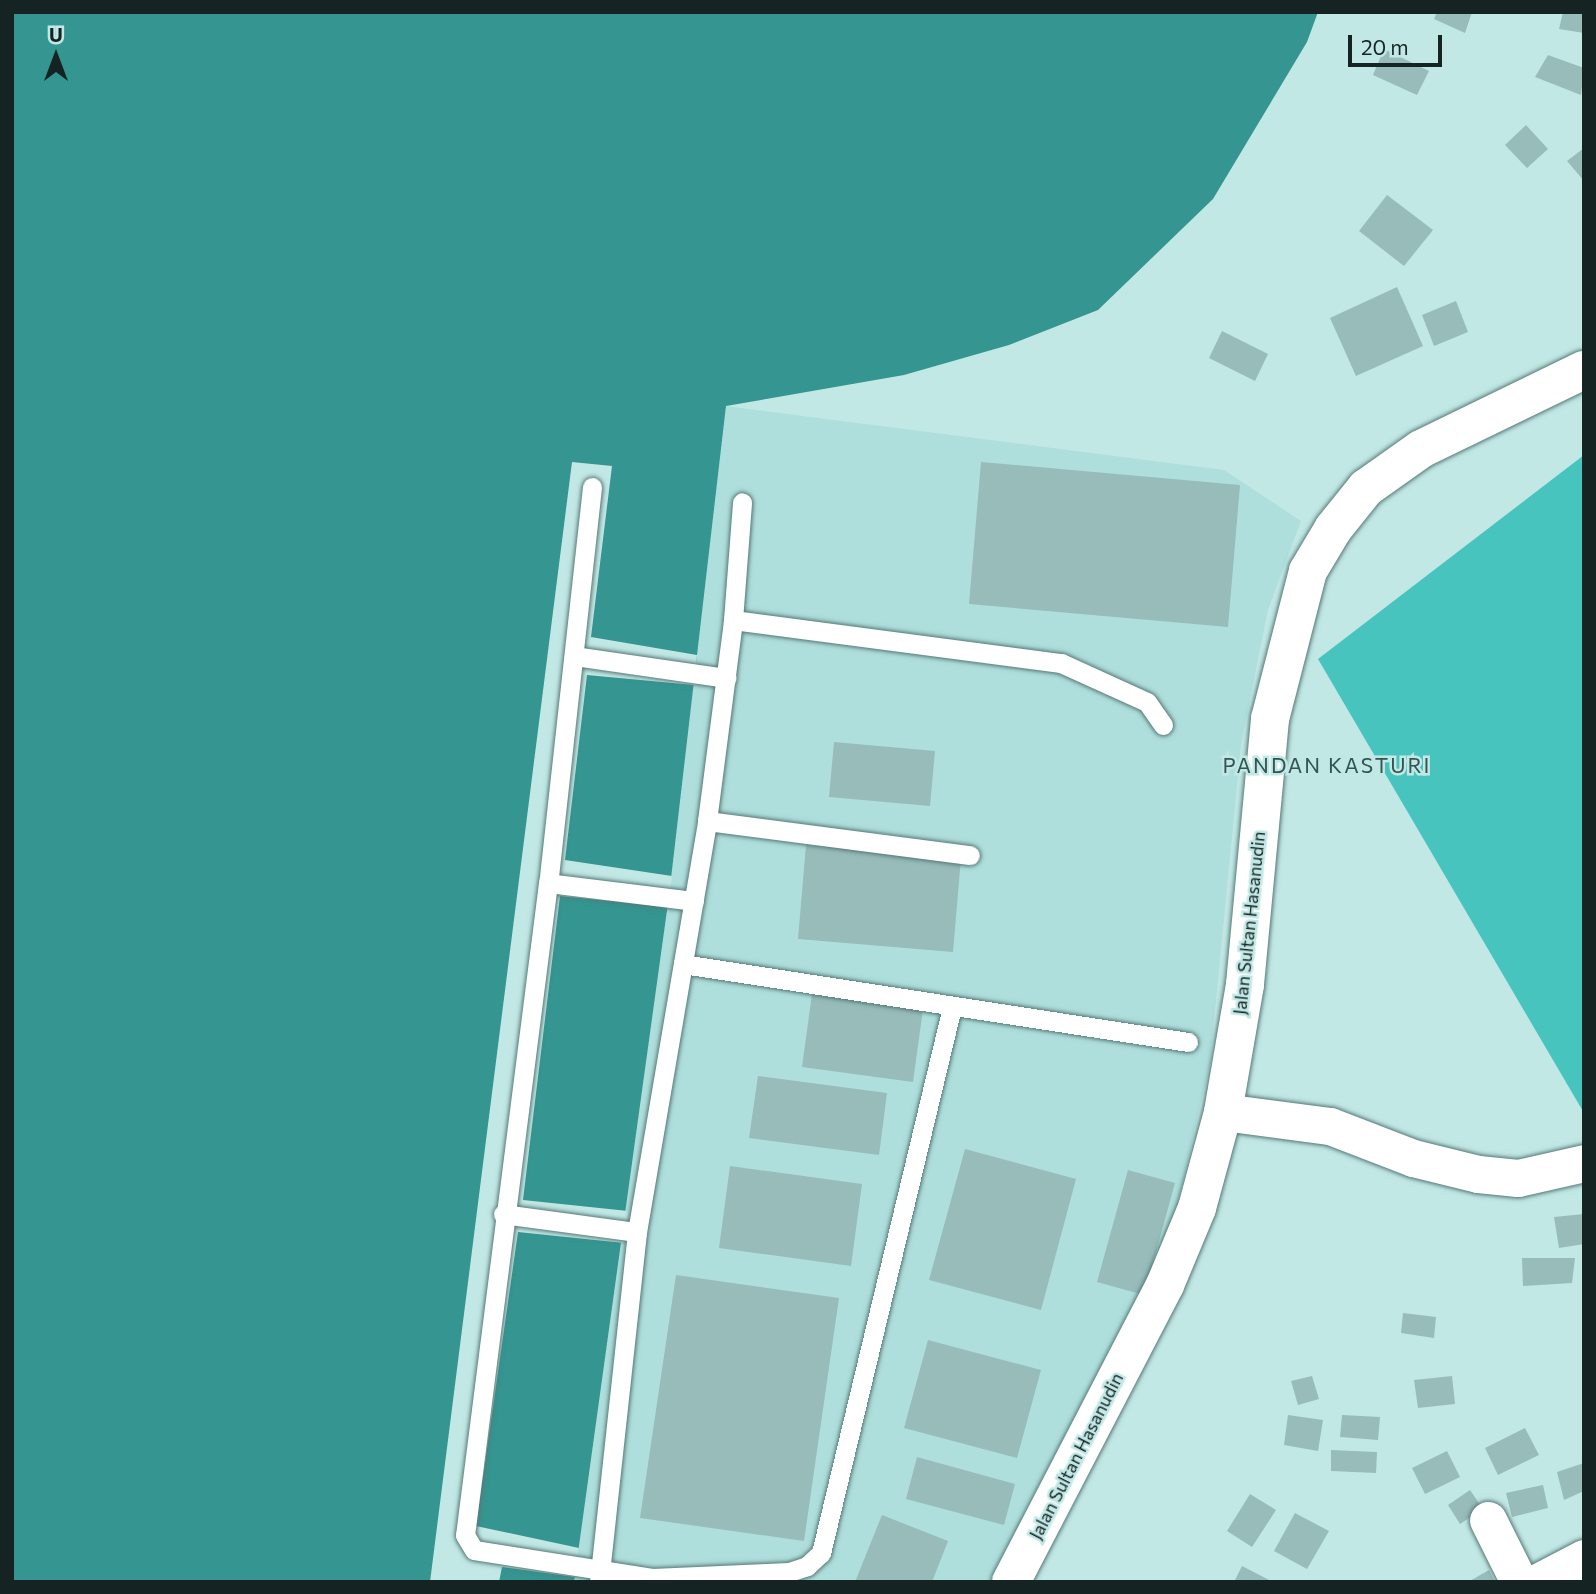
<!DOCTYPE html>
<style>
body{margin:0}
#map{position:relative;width:1596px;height:1594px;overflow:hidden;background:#c2e8e6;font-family:Commissioner,sans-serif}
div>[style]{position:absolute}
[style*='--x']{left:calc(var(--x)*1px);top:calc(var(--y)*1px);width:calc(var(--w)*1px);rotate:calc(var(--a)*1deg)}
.built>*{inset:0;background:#afdfdc}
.green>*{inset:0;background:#48c4bf}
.water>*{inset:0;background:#349591}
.pier>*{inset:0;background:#c2e8e6}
.building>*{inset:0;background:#97bcba}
.roads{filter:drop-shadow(0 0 2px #557977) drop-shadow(0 0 2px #557977)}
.lane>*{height:19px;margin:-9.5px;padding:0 9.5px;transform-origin:9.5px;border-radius:9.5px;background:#fff}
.street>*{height:37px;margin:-18.5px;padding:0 18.5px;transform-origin:18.5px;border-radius:18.5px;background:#fff}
.highway>*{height:38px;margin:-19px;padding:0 19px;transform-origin:19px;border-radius:19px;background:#fff}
span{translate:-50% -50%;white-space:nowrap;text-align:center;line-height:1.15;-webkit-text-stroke:5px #c2e8e6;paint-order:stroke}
.street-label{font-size:18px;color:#152423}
.quarter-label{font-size:21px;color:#325453;letter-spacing:2px}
.frame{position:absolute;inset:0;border:14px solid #152423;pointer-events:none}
.north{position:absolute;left:21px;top:21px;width:70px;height:70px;-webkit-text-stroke:5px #c2e8e6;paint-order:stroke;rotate:0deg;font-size:19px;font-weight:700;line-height:28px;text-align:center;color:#152423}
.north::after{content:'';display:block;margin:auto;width:24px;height:32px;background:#152423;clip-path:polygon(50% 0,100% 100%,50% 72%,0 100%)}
.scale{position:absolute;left:1348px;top:35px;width:94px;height:32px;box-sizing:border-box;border:4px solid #152423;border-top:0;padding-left:9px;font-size:21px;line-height:24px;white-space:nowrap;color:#152423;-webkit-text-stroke:5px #c2e8e6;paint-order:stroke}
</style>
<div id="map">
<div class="built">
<div style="clip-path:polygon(726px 406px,1224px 470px,1301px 521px,1268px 610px,1241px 744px,1210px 1063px,1176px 1211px,1149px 1297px,999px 1582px,574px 1582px,669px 896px)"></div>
</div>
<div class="green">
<div style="clip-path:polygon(1584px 455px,1584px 1113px,1318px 659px)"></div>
</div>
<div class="water">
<div style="clip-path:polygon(12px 12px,1318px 12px,1307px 42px,1213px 199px,1098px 310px,1009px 345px,904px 375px,726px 406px,669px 896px,574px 1582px,12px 1582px)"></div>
</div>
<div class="pier">
<div style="clip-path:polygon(572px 462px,612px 466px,591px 637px,697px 655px,694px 685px,587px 675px,565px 860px,672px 876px,668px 907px,560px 896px,523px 1200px,628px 1211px,624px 1243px,518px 1232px,476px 1526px,579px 1548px,575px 1577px,502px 1567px,499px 1582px,430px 1582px)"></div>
</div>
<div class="building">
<div style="clip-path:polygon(1437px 12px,1472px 12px,1465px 33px,1434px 19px)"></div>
<div style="clip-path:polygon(1563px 12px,1584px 12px,1584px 33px,1559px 29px)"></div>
<div style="clip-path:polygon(1384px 49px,1429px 71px,1417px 95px,1373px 75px)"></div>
<div style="clip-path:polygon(1548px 55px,1584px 68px,1581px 95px,1535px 77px)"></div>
<div style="clip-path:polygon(1526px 125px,1548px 149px,1527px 168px,1505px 145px)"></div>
<div style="clip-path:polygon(1584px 148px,1584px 181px,1567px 161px)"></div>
<div style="clip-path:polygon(1387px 195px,1433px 230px,1404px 266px,1359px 231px)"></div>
<div style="clip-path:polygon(1397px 287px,1423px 346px,1356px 376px,1330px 318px)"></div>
<div style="clip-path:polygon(1456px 301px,1468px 332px,1434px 346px,1422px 315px)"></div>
<div style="clip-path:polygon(1222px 331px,1268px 354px,1255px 381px,1209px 358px)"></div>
<div style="clip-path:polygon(981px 462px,1240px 485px,1228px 627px,969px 604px)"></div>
<div style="clip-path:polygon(834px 742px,935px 751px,930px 806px,829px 797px)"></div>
<div style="clip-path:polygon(806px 845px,961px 858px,953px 952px,798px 939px)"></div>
<div style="clip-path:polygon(812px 994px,923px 1009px,913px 1082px,802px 1067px)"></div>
<div style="clip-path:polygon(758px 1076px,887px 1093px,879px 1155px,749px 1138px)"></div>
<div style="clip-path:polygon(965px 1149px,1076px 1179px,1041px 1310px,929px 1280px)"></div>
<div style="clip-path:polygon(730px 1166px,862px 1184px,851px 1266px,719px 1248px)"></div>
<div style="clip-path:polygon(1128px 1170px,1175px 1183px,1144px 1295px,1097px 1282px)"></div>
<div style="clip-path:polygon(1584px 1214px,1584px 1244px,1559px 1248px,1554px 1217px)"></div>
<div style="clip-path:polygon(1522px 1258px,1575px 1258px,1572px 1283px,1523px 1286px)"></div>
<div style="clip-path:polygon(676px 1275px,839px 1298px,804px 1541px,640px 1518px)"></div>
<div style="clip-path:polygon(1403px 1313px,1436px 1317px,1434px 1338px,1401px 1333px)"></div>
<div style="clip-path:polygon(928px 1340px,1041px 1370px,1017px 1458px,904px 1428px)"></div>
<div style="clip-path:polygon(1312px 1376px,1319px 1399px,1298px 1405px,1291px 1381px)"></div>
<div style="clip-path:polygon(1452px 1376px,1455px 1404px,1418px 1408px,1414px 1380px)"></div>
<div style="clip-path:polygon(1288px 1415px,1323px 1420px,1318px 1451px,1284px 1445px)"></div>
<div style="clip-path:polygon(1342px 1415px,1380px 1417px,1378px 1440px,1340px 1437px)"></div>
<div style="clip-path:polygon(1525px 1428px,1539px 1455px,1498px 1475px,1485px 1448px)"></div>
<div style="clip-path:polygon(1331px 1450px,1377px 1452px,1376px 1473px,1331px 1471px)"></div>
<div style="clip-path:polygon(1447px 1451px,1460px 1477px,1425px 1494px,1412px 1468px)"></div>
<div style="clip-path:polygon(917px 1457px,1015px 1484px,1004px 1525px,906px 1499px)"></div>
<div style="clip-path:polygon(1584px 1463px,1584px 1491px,1564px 1500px,1557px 1472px)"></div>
<div style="clip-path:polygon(1543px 1485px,1548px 1508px,1512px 1517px,1506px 1493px)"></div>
<div style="clip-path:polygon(1470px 1490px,1483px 1509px,1460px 1524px,1448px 1505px)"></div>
<div style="clip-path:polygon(1250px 1494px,1276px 1510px,1252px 1547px,1227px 1531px)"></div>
<div style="clip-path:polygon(1295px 1513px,1329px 1531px,1307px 1569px,1274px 1551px)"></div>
<div style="clip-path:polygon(882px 1515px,948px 1541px,932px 1582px,855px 1582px)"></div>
<div style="clip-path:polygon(1242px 1566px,1273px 1582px,1234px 1582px)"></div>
<div style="clip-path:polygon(1489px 1570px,1495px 1582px,1468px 1582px)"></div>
</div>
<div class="roads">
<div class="lane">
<div style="--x:592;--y:487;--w:398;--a:96.3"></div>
<div style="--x:548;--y:883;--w:657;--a:97.25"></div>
<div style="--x:465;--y:1535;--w:17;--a:59"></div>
<div style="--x:474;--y:1550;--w:180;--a:8.9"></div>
<div style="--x:652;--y:1578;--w:137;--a:-2.5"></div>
<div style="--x:789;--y:1572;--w:19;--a:-18"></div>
<div style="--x:807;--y:1566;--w:19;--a:-43"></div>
<div style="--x:821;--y:1553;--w:561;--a:-76.51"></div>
<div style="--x:733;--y:620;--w:331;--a:7.5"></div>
<div style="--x:1061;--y:663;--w:94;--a:24.4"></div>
<div style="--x:1147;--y:702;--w:28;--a:55"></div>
<div style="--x:574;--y:656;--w:154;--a:8.2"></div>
<div style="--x:707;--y:821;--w:265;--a:7.4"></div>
<div style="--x:548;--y:883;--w:147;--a:7"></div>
<div style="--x:683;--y:964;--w:511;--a:8.78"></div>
<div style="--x:503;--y:1214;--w:135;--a:7.7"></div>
<div style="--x:599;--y:1582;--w:352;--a:-83.8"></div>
<div style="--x:637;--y:1232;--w:417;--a:-80.3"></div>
<div style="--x:707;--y:821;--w:203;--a:-82.6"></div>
<div style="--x:733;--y:620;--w:118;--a:-85.6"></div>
</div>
<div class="street">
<div style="--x:1223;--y:1112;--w:108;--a:7.5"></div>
<div style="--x:1330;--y:1126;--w:89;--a:21.1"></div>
<div style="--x:1413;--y:1158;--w:67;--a:13.8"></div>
<div style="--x:1478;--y:1174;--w:40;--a:5.7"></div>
<div style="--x:1518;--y:1178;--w:68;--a:-12.8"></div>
<div style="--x:1488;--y:1520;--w:69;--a:63.4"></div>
<div style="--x:1538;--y:1582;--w:52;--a:-27.6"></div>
</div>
<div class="highway">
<div style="--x:1011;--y:1582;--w:335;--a:-62.6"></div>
<div style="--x:1165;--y:1285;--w:83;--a:-67.4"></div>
<div style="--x:1197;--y:1208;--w:99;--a:-74.8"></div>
<div style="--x:1223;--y:1112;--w:130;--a:-80.2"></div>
<div style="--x:1245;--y:984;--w:266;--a:-84.6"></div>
<div style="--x:1270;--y:719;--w:153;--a:-75.6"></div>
<div style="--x:1308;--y:571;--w:49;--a:-59.2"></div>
<div style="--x:1333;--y:529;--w:53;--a:-51.2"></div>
<div style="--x:1366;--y:488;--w:67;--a:-35.3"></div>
<div style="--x:1421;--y:449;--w:181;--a:-25.9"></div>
</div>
</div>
<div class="street-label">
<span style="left:1249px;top:923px;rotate:-84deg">Jalan Sultan Hasanudin</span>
<span style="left:1076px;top:1456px;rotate:-63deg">Jalan Sultan Hasanudin</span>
</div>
<div class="quarter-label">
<span style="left:1327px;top:765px">PANDAN KASTURI</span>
</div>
<div class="frame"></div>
<div class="north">U</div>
<div class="scale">20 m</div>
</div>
